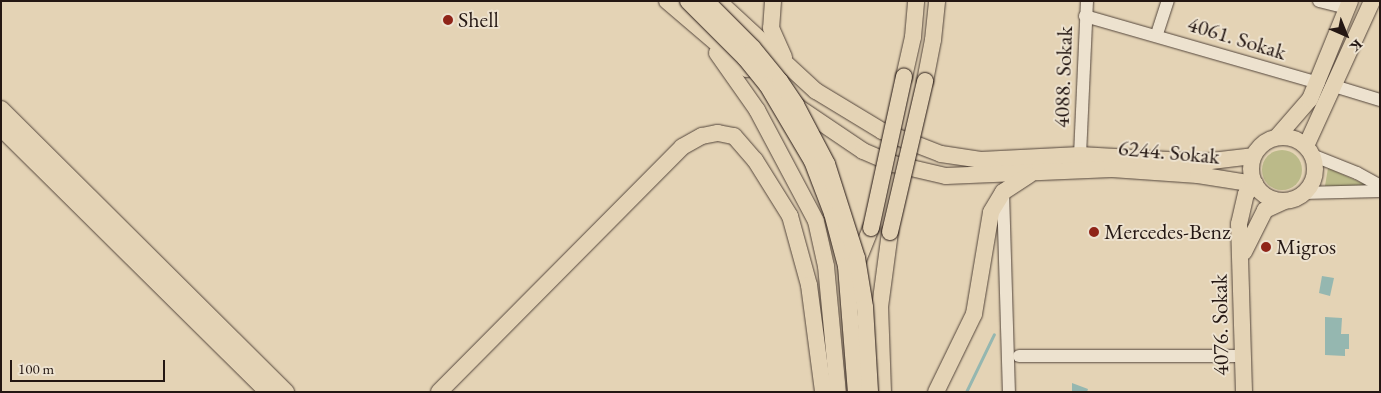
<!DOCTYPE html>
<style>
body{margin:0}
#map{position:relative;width:1381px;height:393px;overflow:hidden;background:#e4d3b5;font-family:"EB Garamond",serif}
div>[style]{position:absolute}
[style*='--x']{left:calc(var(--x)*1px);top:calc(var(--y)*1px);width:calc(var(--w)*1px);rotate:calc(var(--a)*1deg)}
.green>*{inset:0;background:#bbba89}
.round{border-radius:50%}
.water>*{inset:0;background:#95b7b0}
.stream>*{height:3px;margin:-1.5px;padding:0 1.5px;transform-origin:1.5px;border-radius:1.5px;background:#95b7b0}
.roads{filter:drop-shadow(0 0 1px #54463c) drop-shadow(0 0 1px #54463c)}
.minor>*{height:12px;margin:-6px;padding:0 6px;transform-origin:6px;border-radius:6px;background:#ede2cf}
.major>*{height:16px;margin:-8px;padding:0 8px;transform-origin:8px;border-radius:8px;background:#e4d3b5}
.major>.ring{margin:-8px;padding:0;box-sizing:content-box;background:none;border:16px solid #e4d3b5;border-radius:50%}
.bridges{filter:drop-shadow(0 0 1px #241713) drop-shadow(0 0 1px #241713)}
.major-bridge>*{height:16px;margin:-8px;padding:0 8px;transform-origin:8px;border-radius:8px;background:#e4d3b5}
.dots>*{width:14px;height:14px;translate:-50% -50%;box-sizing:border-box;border:2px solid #ede2cf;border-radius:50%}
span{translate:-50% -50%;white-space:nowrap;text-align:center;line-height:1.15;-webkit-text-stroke:4px #ede2cf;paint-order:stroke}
.poi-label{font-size:22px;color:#241713}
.left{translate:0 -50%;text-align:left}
.street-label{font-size:22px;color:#241713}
.frame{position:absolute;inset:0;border:2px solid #241713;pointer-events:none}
.north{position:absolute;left:1321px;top:10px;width:50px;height:50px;-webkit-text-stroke:4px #ede2cf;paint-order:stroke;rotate:136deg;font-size:14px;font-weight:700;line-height:20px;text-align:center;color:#241713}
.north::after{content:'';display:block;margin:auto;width:18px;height:22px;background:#241713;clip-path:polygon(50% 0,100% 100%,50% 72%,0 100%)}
.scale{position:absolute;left:10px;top:360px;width:155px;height:22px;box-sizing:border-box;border:2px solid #241713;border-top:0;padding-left:6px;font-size:15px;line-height:18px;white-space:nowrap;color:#241713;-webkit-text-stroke:4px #ede2cf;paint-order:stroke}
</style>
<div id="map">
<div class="green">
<div class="round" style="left:1262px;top:150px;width:40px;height:40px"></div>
<div style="clip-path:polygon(1328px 168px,1371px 187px,1325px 186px)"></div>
</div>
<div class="water">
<div style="clip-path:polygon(1322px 276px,1334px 278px,1330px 296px,1319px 293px)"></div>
<div style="clip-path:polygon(1325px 317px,1342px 318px,1341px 334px,1349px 334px,1349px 349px,1345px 349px,1345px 356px,1325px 355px)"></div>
<div style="clip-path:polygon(1072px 383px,1088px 389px,1087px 392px,1072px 392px)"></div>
</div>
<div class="stream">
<div style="--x:966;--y:392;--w:64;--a:-64.2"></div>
</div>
<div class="roads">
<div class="minor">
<div style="--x:1319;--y:1;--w:30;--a:14"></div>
<div style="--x:1085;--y:16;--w:243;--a:16"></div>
<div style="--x:1157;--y:34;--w:35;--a:-72"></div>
<div style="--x:1334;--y:86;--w:48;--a:16.9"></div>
<div style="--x:1080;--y:155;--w:154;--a:-87.4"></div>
<div style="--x:1312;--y:155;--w:48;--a:21.8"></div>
<div style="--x:1357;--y:173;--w:26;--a:29"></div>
<div style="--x:1003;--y:192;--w:200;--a:88.3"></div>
<div style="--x:1303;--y:193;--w:77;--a:-1.5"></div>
<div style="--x:1019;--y:356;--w:224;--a:0"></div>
</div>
<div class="major">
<div style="--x:667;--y:1;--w:105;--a:40.4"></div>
<div style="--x:718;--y:1;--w:133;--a:42.6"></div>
<div style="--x:816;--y:91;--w:77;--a:31.2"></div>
<div style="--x:882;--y:131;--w:63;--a:21.3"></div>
<div style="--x:941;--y:154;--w:40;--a:8.5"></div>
<div style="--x:981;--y:160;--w:99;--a:-2.9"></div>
<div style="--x:1080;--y:155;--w:123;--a:3.3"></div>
<div style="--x:1203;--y:162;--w:50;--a:-6.8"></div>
<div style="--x:773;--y:1;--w:27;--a:94"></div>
<div style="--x:771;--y:28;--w:32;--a:66"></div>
<div style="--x:717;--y:53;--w:70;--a:54.9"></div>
<div style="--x:757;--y:110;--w:126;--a:62"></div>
<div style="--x:816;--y:221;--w:46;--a:77.5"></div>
<div style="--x:826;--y:266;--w:127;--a:84.6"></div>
<div style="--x:904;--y:77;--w:41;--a:-77.3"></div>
<div style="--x:913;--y:37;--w:36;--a:-85"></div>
<div style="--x:925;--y:81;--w:42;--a:-79"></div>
<div style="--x:933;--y:40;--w:39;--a:-84"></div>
<div style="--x:795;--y:105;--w:82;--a:34.1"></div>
<div style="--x:863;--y:151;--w:34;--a:23"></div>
<div style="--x:894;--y:164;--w:53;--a:13"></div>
<div style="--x:946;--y:176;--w:166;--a:-2.4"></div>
<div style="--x:1112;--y:169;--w:86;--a:4"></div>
<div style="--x:1198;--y:175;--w:58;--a:9"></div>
<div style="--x:1;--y:109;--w:402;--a:44.8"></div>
<div style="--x:1;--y:128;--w:375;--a:44.7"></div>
<div style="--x:1277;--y:137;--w:50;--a:-49"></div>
<div style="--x:1310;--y:99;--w:106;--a:-67.8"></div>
<div class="ring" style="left:1251px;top:137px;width:48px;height:48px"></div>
<div style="--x:1306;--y:146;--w:159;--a:-65.5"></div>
<div style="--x:1244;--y:252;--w:47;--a:-63.4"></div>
<div style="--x:1265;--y:210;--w:21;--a:-25"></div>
<div style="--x:854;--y:270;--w:45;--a:-68"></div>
<div style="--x:439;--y:392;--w:345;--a:-45.2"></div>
<div style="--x:682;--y:147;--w:23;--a:-29"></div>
<div style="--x:702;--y:136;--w:16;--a:-11"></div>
<div style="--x:718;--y:133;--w:16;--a:11"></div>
<div style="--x:734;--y:136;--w:32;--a:49"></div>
<div style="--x:755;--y:160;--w:66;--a:58"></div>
<div style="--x:790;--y:216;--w:72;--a:74.6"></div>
<div style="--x:809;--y:285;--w:108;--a:82.5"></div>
<div style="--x:883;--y:392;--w:85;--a:-92"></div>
<div style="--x:880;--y:307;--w:76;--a:-82.4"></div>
<div style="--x:936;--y:392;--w:87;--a:-64"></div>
<div style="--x:974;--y:314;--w:103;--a:-80.5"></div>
<div style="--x:991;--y:212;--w:23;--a:-59"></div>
<div style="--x:1003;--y:192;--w:31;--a:-33"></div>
<div style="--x:1244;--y:392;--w:168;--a:-91.7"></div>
<div style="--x:1239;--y:224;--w:31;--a:-77"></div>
<div style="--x:1246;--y:194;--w:13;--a:-48"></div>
</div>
</div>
<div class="bridges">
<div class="major-bridge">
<div style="--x:688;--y:1;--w:81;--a:45"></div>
<div style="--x:745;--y:58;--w:35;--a:51"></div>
<div style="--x:767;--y:85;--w:88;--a:59.4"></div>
<div style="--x:812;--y:161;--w:56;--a:69"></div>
<div style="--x:832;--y:213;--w:55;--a:75.2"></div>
<div style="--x:846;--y:266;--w:126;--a:85.5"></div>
<div style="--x:706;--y:1;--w:66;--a:45"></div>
<div style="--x:753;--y:48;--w:43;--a:50.7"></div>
<div style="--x:780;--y:81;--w:29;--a:56"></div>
<div style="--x:796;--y:105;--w:67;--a:62.3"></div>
<div style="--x:827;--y:164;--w:99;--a:72.3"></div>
<div style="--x:857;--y:258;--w:50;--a:80.7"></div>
<div style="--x:865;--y:307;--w:85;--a:86.6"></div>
<div style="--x:871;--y:228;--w:155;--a:-77.7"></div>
<div style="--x:890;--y:232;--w:155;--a:-76.9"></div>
</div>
</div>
<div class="dots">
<div style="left:448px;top:20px;background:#8f2418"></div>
<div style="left:1094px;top:232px;background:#8f2418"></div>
<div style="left:1266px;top:247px;background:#8f2418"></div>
</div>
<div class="poi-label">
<span class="left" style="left:458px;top:20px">Shell</span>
<span class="left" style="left:1104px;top:232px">Mercedes-Benz</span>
<span class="left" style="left:1276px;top:247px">Migros</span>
</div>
<div class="street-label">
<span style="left:1237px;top:38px;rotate:17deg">4061. Sokak</span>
<span style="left:1063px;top:77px;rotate:-88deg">4088. Sokak</span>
<span style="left:1169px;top:152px;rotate:5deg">6244. Sokak</span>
<span style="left:1220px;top:325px;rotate:-91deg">4076. Sokak</span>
</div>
<div class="frame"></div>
<div class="north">K</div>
<div class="scale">100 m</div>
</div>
